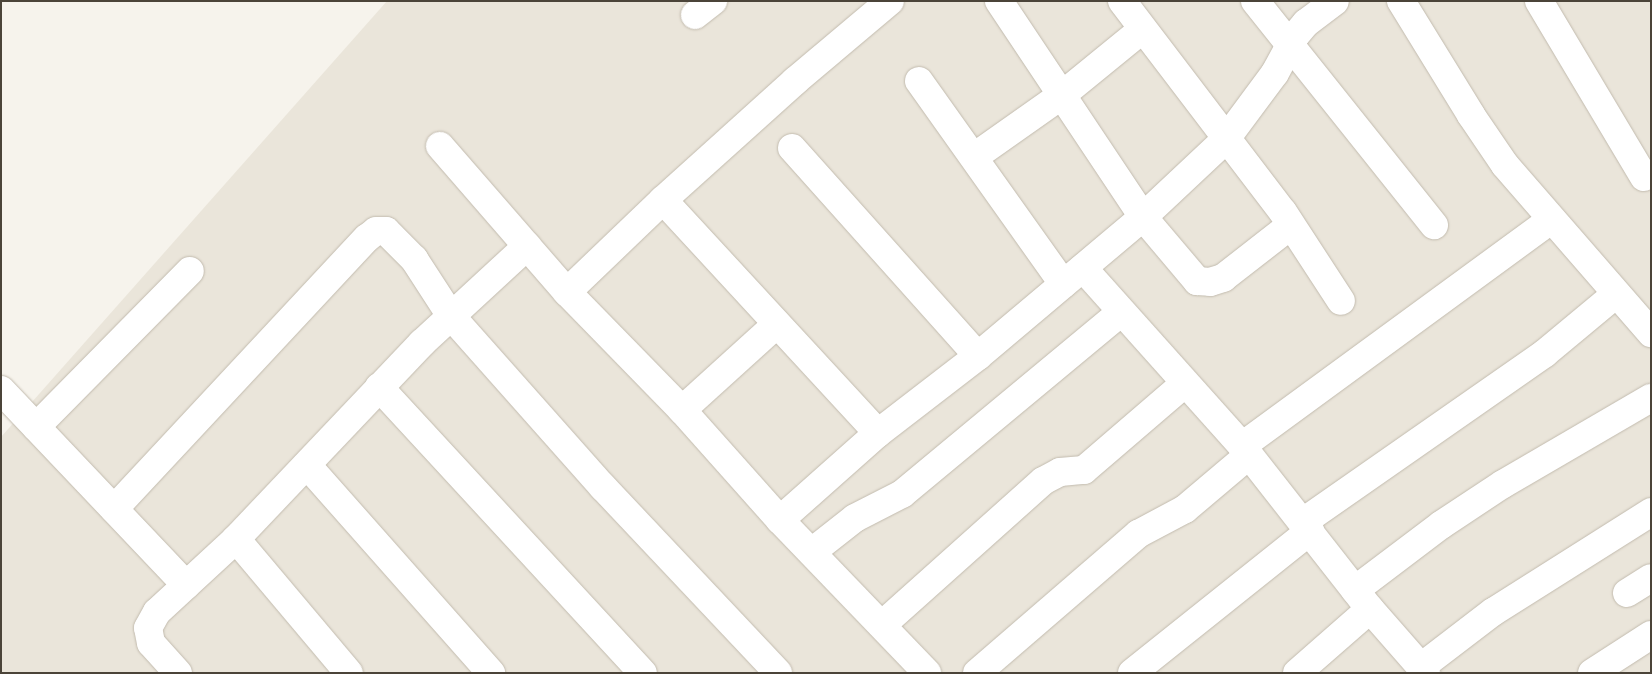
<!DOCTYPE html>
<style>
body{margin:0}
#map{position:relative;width:1652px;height:674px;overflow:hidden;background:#f6f3ec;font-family:Signika,sans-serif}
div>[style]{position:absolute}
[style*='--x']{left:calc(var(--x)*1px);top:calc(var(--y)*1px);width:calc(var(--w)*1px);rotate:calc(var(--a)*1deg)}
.residential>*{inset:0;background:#eae5da}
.roads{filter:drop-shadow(0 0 1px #c2bbae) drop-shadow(0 0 1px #c2bbae)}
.minor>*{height:28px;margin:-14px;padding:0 14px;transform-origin:14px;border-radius:14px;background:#fff}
span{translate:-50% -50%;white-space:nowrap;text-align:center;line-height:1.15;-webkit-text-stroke:4px #fff;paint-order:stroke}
.frame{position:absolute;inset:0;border:2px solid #4b4439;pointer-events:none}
</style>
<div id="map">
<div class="residential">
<div style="clip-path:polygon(387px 1px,1651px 1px,1651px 673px,1px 673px,1px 437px)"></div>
</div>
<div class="roads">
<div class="minor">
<div style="--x:999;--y:1;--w:260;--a:56.3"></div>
<div style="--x:1143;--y:217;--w:84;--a:49.8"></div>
<div style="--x:1197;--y:281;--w:13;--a:4"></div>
<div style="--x:1210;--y:282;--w:14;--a:-17"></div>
<div style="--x:1223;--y:278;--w:86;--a:-37.9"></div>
<div style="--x:1122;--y:1;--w:265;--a:52.7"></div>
<div style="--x:1283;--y:212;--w:106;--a:56.9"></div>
<div style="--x:1255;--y:1;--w:287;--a:51.4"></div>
<div style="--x:1401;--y:1;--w:134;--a:58.4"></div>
<div style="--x:1471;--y:115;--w:60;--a:55.8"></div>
<div style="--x:1505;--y:165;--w:223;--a:49"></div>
<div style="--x:1539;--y:1;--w:205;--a:59.2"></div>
<div style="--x:695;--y:15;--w:23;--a:-38"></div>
<div style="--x:919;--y:81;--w:249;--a:54.6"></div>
<div style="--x:440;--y:146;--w:194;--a:49"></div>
<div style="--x:567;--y:292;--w:165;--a:45.7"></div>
<div style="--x:682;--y:410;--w:147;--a:48.3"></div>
<div style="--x:780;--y:520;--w:212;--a:46.1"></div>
<div style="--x:792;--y:148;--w:279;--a:48.2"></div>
<div style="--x:974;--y:157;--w:108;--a:-35.2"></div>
<div style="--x:1062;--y:95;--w:104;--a:-39.2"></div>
<div style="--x:663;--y:200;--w:317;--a:47.3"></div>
<div style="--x:1083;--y:268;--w:239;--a:48.2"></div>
<div style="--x:1242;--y:446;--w:207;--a:51.9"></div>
<div style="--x:1370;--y:609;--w:85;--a:48.8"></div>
<div style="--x:567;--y:292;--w:133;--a:-43.8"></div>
<div style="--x:663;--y:200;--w:178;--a:-42"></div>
<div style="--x:795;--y:81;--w:124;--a:-40.1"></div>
<div style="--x:379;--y:387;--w:389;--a:47.3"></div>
<div style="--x:1;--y:390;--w:269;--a:46.5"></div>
<div style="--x:682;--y:410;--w:128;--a:-42.2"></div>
<div style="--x:36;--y:427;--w:219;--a:-45.4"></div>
<div style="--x:1242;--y:446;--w:383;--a:-36.2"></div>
<div style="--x:307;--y:465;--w:278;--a:48.5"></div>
<div style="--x:114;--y:509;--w:371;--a:-47"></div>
<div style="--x:367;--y:238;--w:11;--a:-38"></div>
<div style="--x:376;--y:231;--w:10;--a:0"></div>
<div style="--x:386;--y:231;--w:40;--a:45"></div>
<div style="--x:414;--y:259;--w:68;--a:57"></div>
<div style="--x:451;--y:316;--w:229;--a:48.4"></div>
<div style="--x:603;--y:487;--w:255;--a:46.7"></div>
<div style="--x:780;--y:520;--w:131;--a:-41.6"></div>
<div style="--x:878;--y:433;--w:126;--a:-37.6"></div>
<div style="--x:978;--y:356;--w:216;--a:-40.1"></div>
<div style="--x:1143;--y:217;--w:114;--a:-43.2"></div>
<div style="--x:1226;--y:139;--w:82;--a:-53.4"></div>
<div style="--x:1275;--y:73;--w:42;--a:-61.6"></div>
<div style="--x:1295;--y:36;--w:17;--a:-50"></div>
<div style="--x:1306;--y:23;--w:36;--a:-37"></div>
<div style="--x:1303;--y:522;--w:295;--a:-34.9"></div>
<div style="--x:1545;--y:353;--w:92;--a:-39.7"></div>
<div style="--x:236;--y:539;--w:175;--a:49.9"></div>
<div style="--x:813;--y:551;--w:53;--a:-38.2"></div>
<div style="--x:855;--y:518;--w:53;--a:-27.1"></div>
<div style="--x:902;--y:494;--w:285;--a:-39.7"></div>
<div style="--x:1355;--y:590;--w:108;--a:-37.1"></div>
<div style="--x:1441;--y:525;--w:74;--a:-33.5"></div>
<div style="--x:1503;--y:484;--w:171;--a:-30.2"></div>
<div style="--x:1627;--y:593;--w:28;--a:-32"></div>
<div style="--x:882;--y:625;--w:216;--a:-41.8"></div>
<div style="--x:1043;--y:481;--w:19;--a:-28"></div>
<div style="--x:1060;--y:472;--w:24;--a:-5"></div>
<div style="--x:1084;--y:470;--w:133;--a:-40.7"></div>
<div style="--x:1421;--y:667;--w:91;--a:-37.4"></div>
<div style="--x:1493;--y:612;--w:187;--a:-32.3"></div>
<div style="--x:178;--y:673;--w:40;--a:-132"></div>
<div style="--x:151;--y:643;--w:15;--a:-101"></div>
<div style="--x:148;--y:628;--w:18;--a:-61"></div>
<div style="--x:157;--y:612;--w:108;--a:-42.7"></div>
<div style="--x:236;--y:539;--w:270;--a:-46.5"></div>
<div style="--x:422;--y:343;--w:143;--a:-42.7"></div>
<div style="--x:977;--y:673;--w:213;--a:-40.8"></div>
<div style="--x:1138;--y:534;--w:53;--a:-28"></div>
<div style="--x:1185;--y:509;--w:84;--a:-40.2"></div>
<div style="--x:1132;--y:673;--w:228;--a:-38.6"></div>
<div style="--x:1297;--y:673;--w:97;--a:-41.2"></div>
<div style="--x:1592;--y:673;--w:70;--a:-32.8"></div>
</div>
</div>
<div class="frame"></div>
</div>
